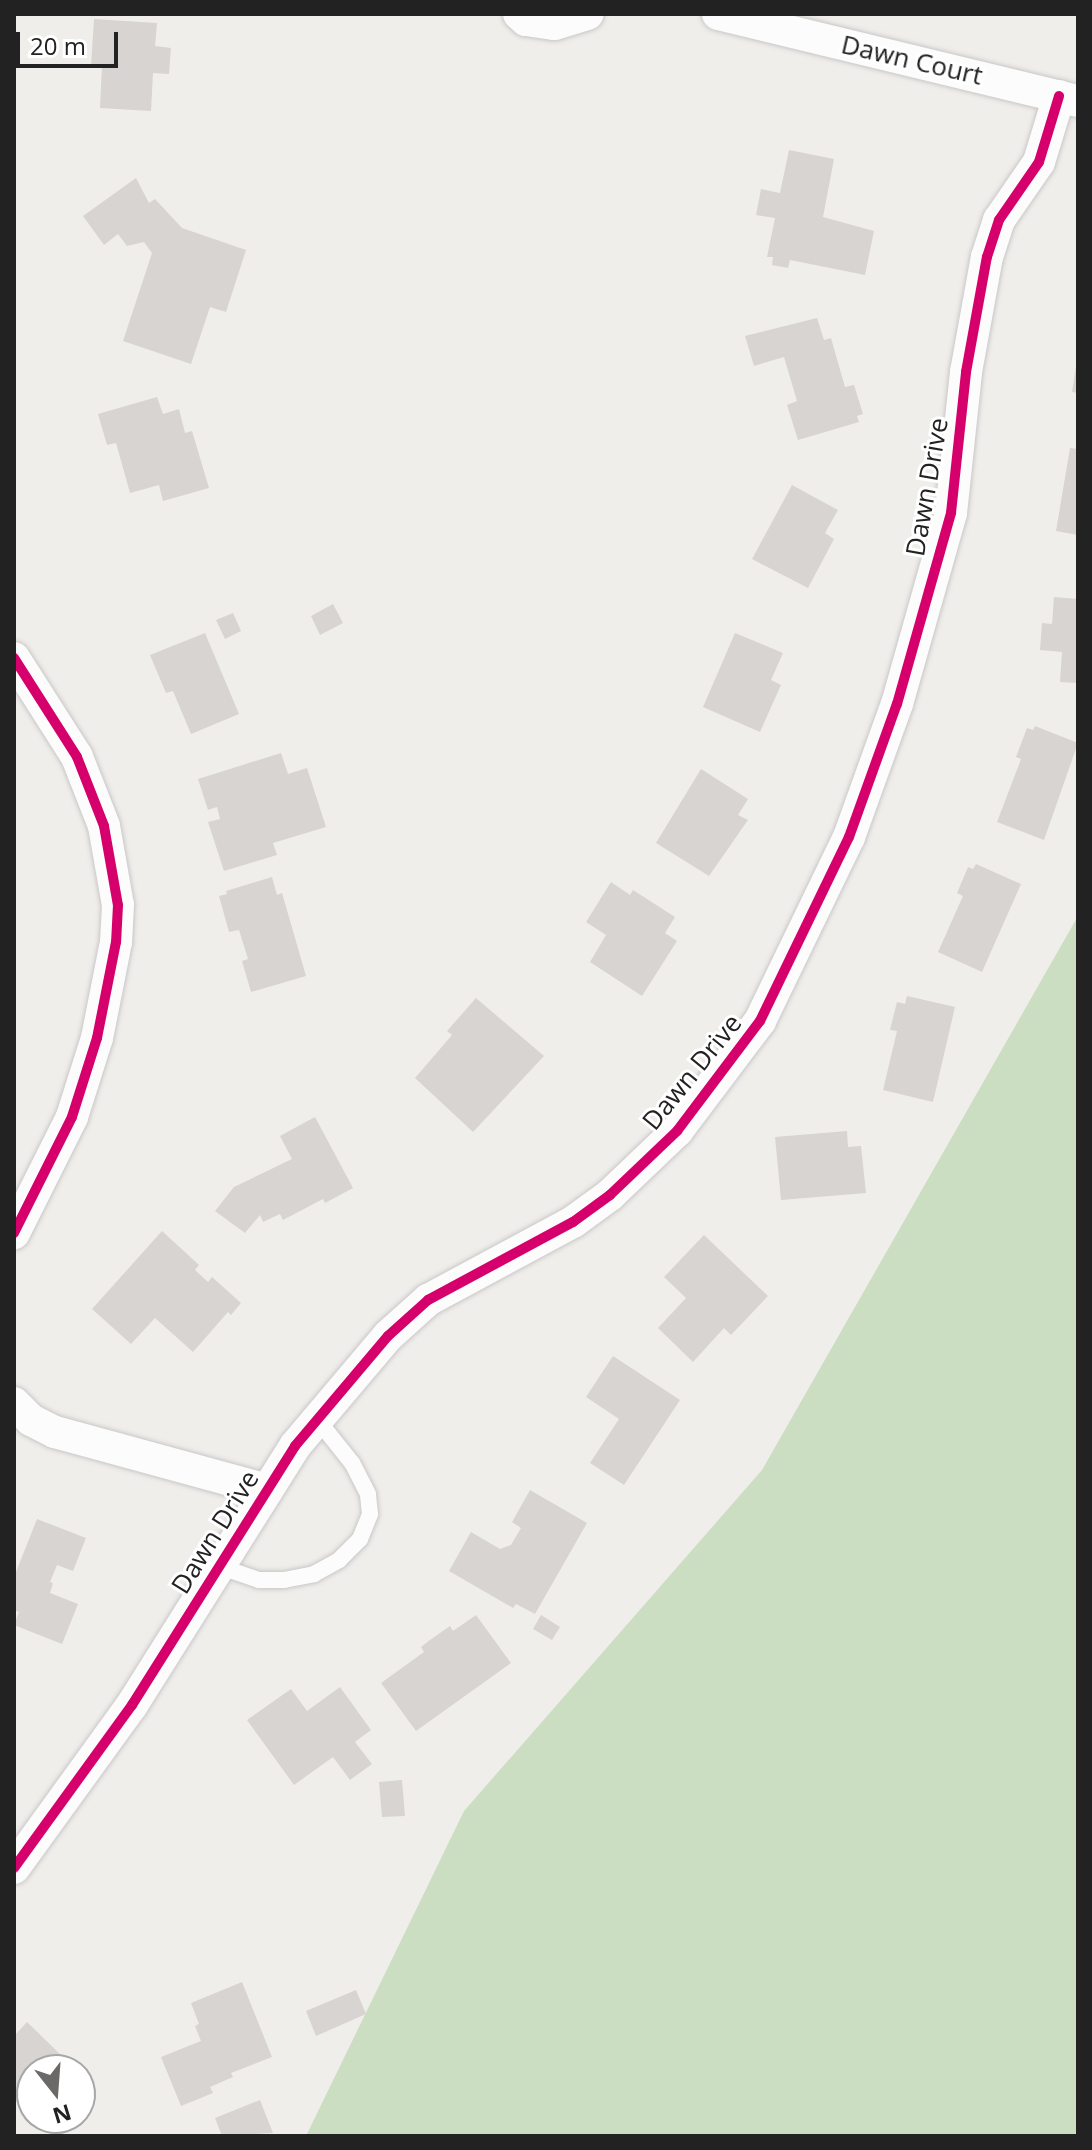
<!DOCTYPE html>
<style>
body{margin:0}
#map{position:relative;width:1092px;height:2150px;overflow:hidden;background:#f0eeeb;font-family:"Open Sans",sans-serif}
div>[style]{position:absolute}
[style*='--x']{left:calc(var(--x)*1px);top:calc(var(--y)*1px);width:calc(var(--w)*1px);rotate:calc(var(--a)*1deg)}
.forest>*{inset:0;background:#cbdec1}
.building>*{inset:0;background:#d7d4d2}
.roads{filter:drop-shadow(0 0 2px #c9c8c7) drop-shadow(0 0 2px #c9c8c7)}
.service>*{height:16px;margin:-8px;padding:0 8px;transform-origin:8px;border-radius:8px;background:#fdfcfc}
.minor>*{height:32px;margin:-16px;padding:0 16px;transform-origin:16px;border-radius:16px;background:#fdfcfc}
.cycleway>*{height:10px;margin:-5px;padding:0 5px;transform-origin:5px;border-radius:5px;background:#d6006c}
span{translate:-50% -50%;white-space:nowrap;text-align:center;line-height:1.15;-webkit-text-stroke:6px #fff;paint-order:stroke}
.street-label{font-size:26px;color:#222}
.frame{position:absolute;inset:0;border:16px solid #222;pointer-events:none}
.north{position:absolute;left:16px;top:2054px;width:80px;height:80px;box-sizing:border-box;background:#fff;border:2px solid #a7a7a7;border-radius:50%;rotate:163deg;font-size:22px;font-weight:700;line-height:32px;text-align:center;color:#222}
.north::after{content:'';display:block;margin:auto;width:28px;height:36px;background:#6a6968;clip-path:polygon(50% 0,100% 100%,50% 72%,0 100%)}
.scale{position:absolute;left:16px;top:32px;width:102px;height:36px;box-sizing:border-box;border:4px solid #222;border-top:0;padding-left:10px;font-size:24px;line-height:28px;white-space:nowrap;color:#222;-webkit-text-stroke:6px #fff;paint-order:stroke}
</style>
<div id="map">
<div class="forest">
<div style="clip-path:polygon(1078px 916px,1078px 2136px,306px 2136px,464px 1811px,762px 1470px)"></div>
</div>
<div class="building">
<div style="clip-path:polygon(94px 19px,157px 23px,155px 46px,171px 48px,169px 74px,153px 73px,151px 111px,100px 108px,102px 66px,91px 66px)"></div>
<div style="clip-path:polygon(789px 150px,834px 159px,823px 217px,874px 231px,865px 275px,790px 260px,788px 268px,772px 265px,773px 257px,767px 257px,775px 218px,756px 215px,761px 189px,780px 193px)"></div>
<div style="clip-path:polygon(136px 178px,149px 203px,155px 199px,182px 228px,246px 250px,226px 312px,210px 307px,191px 364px,123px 341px,152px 253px,144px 242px,127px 246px,118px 234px,104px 245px,83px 216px)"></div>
<div style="clip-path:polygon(817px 318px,824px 340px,831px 338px,845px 387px,854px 385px,863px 414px,857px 416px,859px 422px,798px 440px,787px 405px,797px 401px,784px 357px,754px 366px,745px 336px)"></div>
<div style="clip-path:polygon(1076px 366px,1078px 366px,1078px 393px,1072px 392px)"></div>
<div style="clip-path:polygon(157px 397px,163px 414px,179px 409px,185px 433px,192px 431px,209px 488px,163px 501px,159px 485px,130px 493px,116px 443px,107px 445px,98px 414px)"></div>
<div style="clip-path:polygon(1070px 448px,1078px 449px,1078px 535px,1056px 531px)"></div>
<div style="clip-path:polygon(792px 485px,838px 510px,825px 533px,834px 539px,808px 588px,752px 559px)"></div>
<div style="clip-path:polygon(1054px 597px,1078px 599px,1078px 683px,1060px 682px,1062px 652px,1040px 650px,1042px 623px,1052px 624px)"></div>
<div style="clip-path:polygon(333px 604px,343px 623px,320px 635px,311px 616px)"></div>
<div style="clip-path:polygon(233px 613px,241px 631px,225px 639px,216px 620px)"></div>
<div style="clip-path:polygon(205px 633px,239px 714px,191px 734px,173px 691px,166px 693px,150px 655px)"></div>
<div style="clip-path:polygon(735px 633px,783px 653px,771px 680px,781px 685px,760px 732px,703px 707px)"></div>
<div style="clip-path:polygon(1035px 726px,1078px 743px,1044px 840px,997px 822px,1021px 759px,1016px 757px,1027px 728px,1033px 730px)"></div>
<div style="clip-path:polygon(281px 753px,288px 774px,307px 768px,326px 827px,273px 843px,277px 855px,224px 871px,208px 822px,220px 819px,217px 807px,208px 810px,198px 779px)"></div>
<div style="clip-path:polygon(701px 769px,748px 799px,738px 815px,748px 820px,709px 876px,656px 843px)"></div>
<div style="clip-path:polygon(976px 864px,1021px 884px,982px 972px,938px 952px,963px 896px,957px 893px,968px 867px,973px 869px)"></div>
<div style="clip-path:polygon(272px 877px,277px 895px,282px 893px,306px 976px,251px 992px,242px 961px,248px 959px,239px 930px,229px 932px,219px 896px,227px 894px,226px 891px)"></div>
<div style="clip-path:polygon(611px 882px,630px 895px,633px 890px,675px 917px,665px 933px,677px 941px,642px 996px,590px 962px,606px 935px,586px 922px)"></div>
<div style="clip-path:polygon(907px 996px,955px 1007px,933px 1102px,883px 1090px,897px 1031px,890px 1030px,897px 1002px,905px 1004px)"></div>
<div style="clip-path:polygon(476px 998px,544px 1056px,473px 1132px,415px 1078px,452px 1035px,447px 1031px)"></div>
<div style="clip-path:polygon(315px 1117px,353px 1188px,325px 1203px,323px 1199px,283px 1220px,280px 1214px,263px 1222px,260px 1215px,245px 1233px,215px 1211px,234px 1187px,292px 1159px,280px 1136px)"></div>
<div style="clip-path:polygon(847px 1131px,848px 1147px,861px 1146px,866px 1193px,781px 1200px,775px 1137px)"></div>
<div style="clip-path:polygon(162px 1231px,199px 1265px,195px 1270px,208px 1282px,212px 1277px,241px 1303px,231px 1315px,228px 1312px,193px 1352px,155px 1318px,131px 1344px,92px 1309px)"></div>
<div style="clip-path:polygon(704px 1235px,768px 1296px,731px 1335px,724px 1328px,693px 1362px,658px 1328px,686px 1298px,664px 1277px)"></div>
<div style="clip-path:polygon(613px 1356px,680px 1400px,624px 1485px,590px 1463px,619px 1419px,586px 1397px)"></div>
<div style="clip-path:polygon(530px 1490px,587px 1523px,535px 1614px,516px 1604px,513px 1608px,449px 1571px,471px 1532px,500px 1549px,511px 1545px,521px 1528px,512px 1522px)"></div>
<div style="clip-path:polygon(37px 1519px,86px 1538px,73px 1571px,57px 1565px,50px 1582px,53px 1583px,50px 1593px,78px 1604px,62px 1644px,14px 1625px,19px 1612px,14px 1610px,14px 1577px)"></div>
<div style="clip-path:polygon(476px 1615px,511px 1663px,416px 1731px,381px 1683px,424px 1652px,421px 1647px,430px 1640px,450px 1626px,453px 1631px)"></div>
<div style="clip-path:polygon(541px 1615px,560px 1627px,552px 1640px,533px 1629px)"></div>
<div style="clip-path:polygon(340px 1687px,371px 1730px,355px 1742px,372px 1764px,350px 1780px,333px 1757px,294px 1785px,247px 1720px,291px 1689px,307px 1711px)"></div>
<div style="clip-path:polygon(402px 1780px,405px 1816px,382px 1817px,379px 1782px)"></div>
<div style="clip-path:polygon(242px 1982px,272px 2057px,231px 2073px,233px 2077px,210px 2087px,213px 2093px,181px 2106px,161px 2057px,201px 2041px,195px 2026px,199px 2024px,191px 2003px)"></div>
<div style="clip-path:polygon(356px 1990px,366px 2014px,316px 2036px,306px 2011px)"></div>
<div style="clip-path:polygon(27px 2022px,61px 2055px,47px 2070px,32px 2070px,32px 2086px,14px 2105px,14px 2036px)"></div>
<div style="clip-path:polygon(260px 2100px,273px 2133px,222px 2136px,215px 2118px)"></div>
</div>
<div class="roads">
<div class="service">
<div style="--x:221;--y:1567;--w:40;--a:18.9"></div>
<div style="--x:259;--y:1580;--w:25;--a:0"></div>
<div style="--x:284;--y:1580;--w:31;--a:-11"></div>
<div style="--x:314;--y:1574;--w:29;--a:-29"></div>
<div style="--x:339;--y:1560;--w:30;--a:-45"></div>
<div style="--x:360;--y:1539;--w:27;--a:-68"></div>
<div style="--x:370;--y:1514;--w:20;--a:-96"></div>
<div style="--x:368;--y:1494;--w:35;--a:-117"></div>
<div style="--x:352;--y:1463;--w:56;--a:-128.5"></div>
</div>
<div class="minor">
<div style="--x:519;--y:14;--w:9;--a:41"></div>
<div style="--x:526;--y:20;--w:29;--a:8"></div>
<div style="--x:555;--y:24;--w:34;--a:-17"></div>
<div style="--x:718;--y:14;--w:370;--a:13.6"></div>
<div style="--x:14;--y:658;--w:117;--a:57.5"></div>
<div style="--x:77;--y:757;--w:74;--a:68.6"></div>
<div style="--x:104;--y:826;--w:80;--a:80"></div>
<div style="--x:118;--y:905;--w:37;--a:93"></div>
<div style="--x:116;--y:942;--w:98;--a:101.2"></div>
<div style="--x:97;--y:1038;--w:83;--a:107.6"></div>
<div style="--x:72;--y:1117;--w:130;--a:116.6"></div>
<div style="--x:14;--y:1403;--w:24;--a:45"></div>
<div style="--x:31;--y:1420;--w:27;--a:27"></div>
<div style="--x:55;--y:1432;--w:220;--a:15.3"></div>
<div style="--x:14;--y:1868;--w:201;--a:-54.1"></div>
<div style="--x:132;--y:1705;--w:306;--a:-57.8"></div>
<div style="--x:295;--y:1446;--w:144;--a:-49.8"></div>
<div style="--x:388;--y:1336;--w:54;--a:-42"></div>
<div style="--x:428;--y:1300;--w:165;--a:-28.3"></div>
<div style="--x:573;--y:1222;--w:46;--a:-36.1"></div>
<div style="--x:610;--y:1195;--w:93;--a:-43.7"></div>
<div style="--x:677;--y:1131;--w:138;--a:-53"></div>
<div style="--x:760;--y:1021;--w:204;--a:-64.2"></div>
<div style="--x:849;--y:837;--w:141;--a:-70.2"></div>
<div style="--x:897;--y:704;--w:198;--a:-74.2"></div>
<div style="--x:951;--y:513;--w:142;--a:-83.9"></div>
<div style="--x:966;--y:372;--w:117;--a:-79.7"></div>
<div style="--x:987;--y:257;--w:39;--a:-72"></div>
<div style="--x:999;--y:220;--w:70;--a:-55.4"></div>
<div style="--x:1039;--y:162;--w:69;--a:-73.1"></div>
</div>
</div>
<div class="cycleway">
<div style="--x:14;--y:658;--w:117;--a:57.5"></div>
<div style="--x:77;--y:757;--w:74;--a:68.6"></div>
<div style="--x:104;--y:826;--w:80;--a:80"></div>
<div style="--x:118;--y:905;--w:37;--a:93"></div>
<div style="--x:116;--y:942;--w:98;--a:101.2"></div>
<div style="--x:97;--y:1038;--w:83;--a:107.6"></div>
<div style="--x:72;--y:1117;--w:130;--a:116.6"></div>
<div style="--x:14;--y:1868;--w:201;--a:-54.1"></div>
<div style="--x:132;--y:1705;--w:306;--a:-57.8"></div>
<div style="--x:295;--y:1446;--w:144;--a:-49.8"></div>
<div style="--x:388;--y:1336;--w:54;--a:-42"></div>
<div style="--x:428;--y:1300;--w:165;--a:-28.3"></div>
<div style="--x:573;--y:1222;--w:46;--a:-36.1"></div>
<div style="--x:610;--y:1195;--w:93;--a:-43.7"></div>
<div style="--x:677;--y:1131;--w:138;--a:-53"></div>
<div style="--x:760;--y:1021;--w:204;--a:-64.2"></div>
<div style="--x:849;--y:837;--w:141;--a:-70.2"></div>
<div style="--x:897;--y:704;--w:198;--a:-74.2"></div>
<div style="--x:951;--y:513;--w:142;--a:-83.9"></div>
<div style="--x:966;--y:372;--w:117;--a:-79.7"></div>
<div style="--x:987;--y:257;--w:39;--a:-72"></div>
<div style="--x:999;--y:220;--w:70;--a:-55.4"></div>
<div style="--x:1039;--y:162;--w:69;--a:-73.1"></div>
</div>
<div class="street-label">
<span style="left:912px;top:60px;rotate:13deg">Dawn Court</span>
<span style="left:927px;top:487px;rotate:-80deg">Dawn Drive</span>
<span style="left:692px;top:1072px;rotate:-51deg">Dawn Drive</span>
<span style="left:215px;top:1532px;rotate:-58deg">Dawn Drive</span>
</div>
<div class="frame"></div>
<div class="north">N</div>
<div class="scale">20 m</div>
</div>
